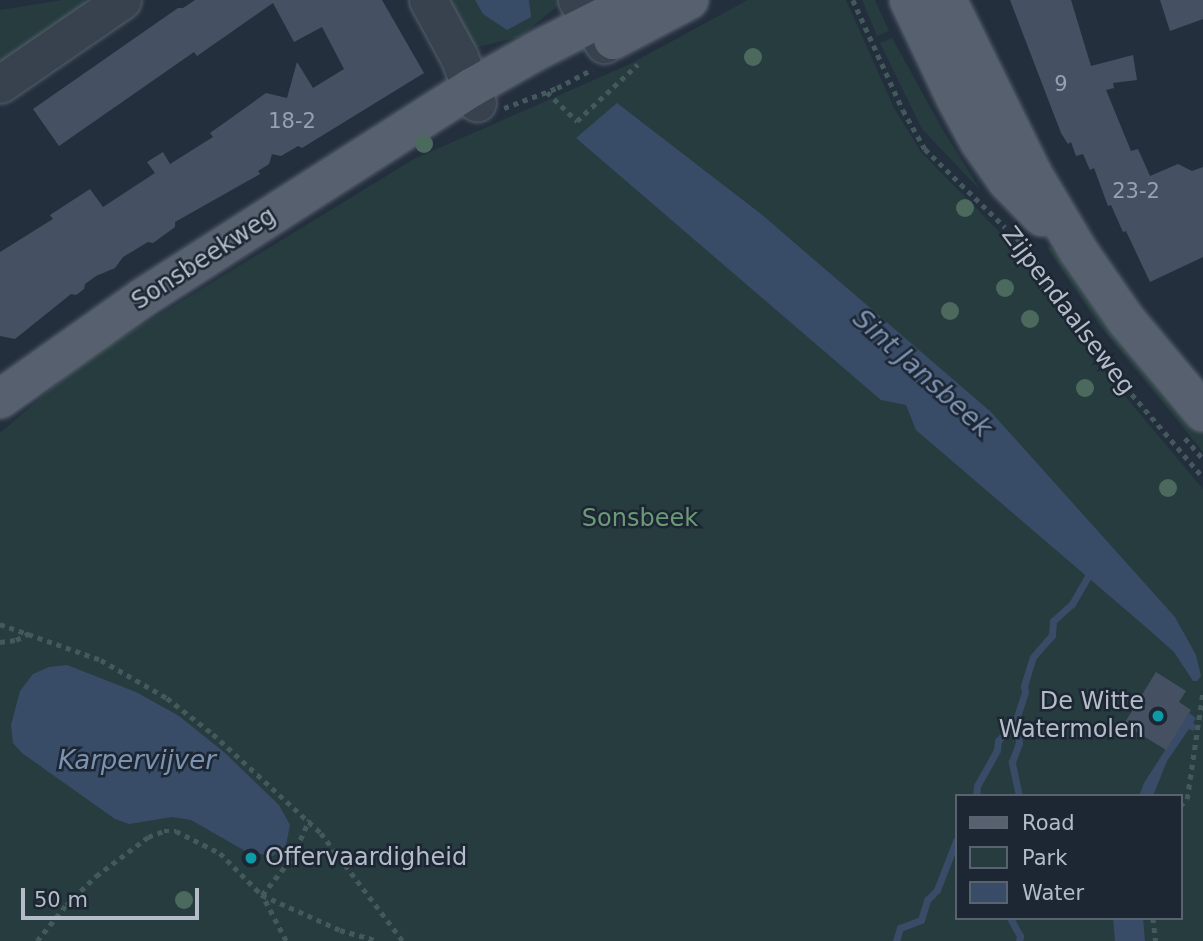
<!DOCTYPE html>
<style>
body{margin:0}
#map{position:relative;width:1203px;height:941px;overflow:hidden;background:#242f3e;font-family:"DejaVu Sans",sans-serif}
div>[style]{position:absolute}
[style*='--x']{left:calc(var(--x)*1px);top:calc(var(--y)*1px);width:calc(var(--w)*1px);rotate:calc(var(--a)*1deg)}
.green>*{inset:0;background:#263c3f}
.water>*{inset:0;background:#394c67}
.stream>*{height:7px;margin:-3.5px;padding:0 3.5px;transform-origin:3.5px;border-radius:3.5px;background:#394c67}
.building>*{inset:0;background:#455162}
.path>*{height:4.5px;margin-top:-2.25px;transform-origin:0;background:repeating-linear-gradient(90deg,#44595c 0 5px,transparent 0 10px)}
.roads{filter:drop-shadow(0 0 2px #565f6c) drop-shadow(0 0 2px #565f6c)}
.minor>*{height:37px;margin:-18.5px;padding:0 18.5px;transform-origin:18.5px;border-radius:18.5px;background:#38414e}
.major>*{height:38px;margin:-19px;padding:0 19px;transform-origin:19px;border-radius:19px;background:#56606e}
.trees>*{width:18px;height:18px;margin:-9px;border-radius:50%;background:#4b6a5d}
.dots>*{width:19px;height:19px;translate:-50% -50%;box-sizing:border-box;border:4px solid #1d2633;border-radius:50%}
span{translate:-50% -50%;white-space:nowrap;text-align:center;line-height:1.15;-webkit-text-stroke:5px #1d2633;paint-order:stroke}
.number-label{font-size:21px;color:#98a1af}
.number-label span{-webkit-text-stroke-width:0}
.street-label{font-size:24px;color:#b4bcc9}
.park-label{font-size:24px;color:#6b9a76}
.poi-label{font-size:24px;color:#b4bcc9}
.right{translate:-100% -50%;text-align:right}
.left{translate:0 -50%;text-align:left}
.water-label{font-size:26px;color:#7c92b1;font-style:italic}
.legend{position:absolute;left:955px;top:794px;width:228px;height:126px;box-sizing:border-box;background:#1d2633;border:2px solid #59626f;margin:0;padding:9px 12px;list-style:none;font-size:21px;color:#b4bcc9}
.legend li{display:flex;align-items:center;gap:14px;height:35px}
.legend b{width:35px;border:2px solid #59626f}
.scale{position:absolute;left:21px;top:888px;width:178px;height:32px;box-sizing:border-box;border:4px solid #b4bcc9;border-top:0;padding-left:9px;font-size:21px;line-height:24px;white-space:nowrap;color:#b4bcc9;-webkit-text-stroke:5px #1d2633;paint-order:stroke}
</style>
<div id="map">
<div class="green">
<div style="clip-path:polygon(62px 0,83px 0,86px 3px,0 63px,0 10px)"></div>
<div style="clip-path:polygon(443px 0,475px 0,483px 14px,530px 6px,529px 0,560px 0,561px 3px,520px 37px,473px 48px)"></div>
<div style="clip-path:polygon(evenodd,748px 0,846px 0,894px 108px,921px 152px,1021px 254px,1093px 358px,1203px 489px,1203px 941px,0 941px,0 433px,82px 362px,414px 159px,630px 64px,748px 0,956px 796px,1180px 796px,1180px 918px,956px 918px,956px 796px)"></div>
<div style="clip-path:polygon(862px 0,875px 0,889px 31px,877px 36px)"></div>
<div style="clip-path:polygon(892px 38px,943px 130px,981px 191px,922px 129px,880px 43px)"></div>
<div style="clip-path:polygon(1049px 247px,1062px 250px,1203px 431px,1203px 452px,1100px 326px,1047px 248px)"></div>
</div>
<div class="water">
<div style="clip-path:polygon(475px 0,529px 0,531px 17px,507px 30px,483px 14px)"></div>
<div style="clip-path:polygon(617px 103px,761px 214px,991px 412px,1175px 617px,1196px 655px,1201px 676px,1197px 681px,1193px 681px,1174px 652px,1147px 628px,916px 430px,906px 405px,881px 400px,576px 138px)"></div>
<div style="clip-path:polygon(67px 665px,136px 692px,179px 716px,225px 753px,279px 805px,290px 825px,286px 845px,273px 856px,247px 852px,191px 820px,172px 817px,129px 824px,115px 819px,22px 753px,13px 743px,11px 725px,20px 691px,33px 674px,49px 667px)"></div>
<div style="clip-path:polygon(1189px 713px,1196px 718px,1193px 723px,1197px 726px,1193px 731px,1189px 729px,1167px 761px,1153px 796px,1139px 796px,1144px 783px)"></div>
<div style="clip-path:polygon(1113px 918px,1143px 918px,1145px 941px,1115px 941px)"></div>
</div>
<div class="stream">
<div style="--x:976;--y:796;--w:10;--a:-84"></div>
<div style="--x:977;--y:786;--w:41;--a:-60.9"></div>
<div style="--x:997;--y:750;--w:9;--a:-84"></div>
<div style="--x:998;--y:741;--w:28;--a:-49"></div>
<div style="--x:1019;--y:796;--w:35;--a:-102"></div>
<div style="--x:1012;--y:762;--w:20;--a:-70"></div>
<div style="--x:1019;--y:743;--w:23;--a:-97"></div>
<div style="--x:1016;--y:720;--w:29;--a:-72"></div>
<div style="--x:1025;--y:692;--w:6;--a:-99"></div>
<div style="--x:1024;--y:686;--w:30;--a:-73"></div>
<div style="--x:1033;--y:657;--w:29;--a:-49"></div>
<div style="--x:1052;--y:635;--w:14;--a:-86"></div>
<div style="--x:1053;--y:621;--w:25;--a:-42"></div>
<div style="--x:1072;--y:604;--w:38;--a:-60"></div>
<div style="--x:1010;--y:918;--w:21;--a:61"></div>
<div style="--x:1020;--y:936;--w:5;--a:101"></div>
<div style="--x:896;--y:941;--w:14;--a:-73"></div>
<div style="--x:900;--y:928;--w:22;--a:-21"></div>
<div style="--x:921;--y:920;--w:21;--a:-73"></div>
<div style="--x:927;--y:900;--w:14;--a:-45"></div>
<div style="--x:937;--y:890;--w:53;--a:-68.8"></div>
</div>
<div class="building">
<div style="clip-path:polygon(195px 0,382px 0,424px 73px,302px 148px,298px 146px,281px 156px,272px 154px,269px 164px,258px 171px,260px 174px,175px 222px,175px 227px,153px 243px,148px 242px,123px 257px,115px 268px,96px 276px,85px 284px,84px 289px,76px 295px,71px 294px,15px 339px,0 336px,0 252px,53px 219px,50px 215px,90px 189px,103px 207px,155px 173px,147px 162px,163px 152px,170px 164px,213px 137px,210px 133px,266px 93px,287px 98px,297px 62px,313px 88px,344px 69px,322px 27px,294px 42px,273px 3px,197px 56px,194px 52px,59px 146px,33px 109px,178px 8px,183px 8px)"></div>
<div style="clip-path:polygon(1010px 0,1071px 0,1091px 66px,1133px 55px,1137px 80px,1113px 83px,1114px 88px,1106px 90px,1131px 151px,1138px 149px,1150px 176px,1178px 164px,1192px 171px,1203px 167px,1203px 257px,1150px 282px,1126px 231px,1123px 232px,1111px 205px,1108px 206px,1094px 168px,1090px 170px,1083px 154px,1076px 156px,1071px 142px,1068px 144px,1061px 133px)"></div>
<div style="clip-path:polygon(1160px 0,1203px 0,1203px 19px,1170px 31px)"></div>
<div style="clip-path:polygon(1156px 672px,1186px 691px,1179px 702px,1191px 710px,1166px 750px,1124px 724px)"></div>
</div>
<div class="path">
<div style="--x:853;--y:0;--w:121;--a:65.6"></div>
<div style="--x:903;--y:110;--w:45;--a:60.6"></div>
<div style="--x:925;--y:149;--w:112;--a:44.3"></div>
<div style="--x:547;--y:92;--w:42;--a:44"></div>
<div style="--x:577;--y:121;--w:83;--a:-43.1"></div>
<div style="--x:504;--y:108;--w:57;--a:-20.7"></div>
<div style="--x:557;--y:88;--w:40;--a:-28"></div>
<div style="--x:1017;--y:238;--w:41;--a:52"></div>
<div style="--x:1042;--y:270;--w:114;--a:55.8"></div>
<div style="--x:1106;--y:364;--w:149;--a:49.4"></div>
<div style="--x:1185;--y:438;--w:28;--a:49"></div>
<div style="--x:0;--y:624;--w:107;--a:19.6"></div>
<div style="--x:101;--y:660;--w:76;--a:29.9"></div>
<div style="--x:167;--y:698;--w:58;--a:38"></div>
<div style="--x:213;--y:734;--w:147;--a:42.5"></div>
<div style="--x:321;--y:833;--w:136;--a:52.8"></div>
<div style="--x:0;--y:642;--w:16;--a:-7"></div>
<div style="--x:16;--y:640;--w:15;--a:-28"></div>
<div style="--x:1180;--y:806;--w:10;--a:-45"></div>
<div style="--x:1187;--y:799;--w:109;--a:-81.6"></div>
<div style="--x:1153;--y:918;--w:23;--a:83"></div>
<div style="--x:37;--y:941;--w:46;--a:-51.1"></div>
<div style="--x:66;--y:905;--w:42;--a:-44"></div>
<div style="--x:96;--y:876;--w:65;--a:-36.9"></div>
<div style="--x:148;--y:837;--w:17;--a:-21"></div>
<div style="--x:164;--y:831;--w:12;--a:0"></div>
<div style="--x:176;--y:831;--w:49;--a:26.6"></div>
<div style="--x:220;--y:853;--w:59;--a:45"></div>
<div style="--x:262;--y:895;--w:85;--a:24.2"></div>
<div style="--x:340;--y:930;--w:40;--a:16"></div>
<div style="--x:286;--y:941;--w:52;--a:-117.6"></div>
<div style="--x:262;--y:895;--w:48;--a:-51"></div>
<div style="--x:292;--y:858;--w:42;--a:-65.9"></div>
</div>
<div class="roads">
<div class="minor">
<div style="--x:428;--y:0;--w:65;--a:61.5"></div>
<div style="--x:459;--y:57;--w:49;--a:68.6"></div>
<div style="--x:577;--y:0;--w:52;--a:58.5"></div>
<div style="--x:0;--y:84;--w:148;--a:-34.5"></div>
</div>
<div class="major">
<div style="--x:909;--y:0;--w:107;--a:64.6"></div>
<div style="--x:955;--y:97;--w:50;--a:61.4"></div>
<div style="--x:979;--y:141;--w:49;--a:55"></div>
<div style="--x:1007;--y:181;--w:50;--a:45.8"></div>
<div style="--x:947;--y:0;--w:193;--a:63.8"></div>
<div style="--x:1032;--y:173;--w:92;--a:59.3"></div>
<div style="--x:1079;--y:252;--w:83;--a:55.3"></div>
<div style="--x:1126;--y:320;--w:120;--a:50.1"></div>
<div style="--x:613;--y:40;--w:86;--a:-27.8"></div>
<div style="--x:0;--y:399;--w:176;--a:-35.3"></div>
<div style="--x:144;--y:297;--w:388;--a:-32.6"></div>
<div style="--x:471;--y:88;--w:75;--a:-29.6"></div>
<div style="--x:536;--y:51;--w:113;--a:-26.8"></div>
</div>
</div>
<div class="trees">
<div style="left:753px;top:57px"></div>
<div style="left:424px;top:144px"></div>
<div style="left:965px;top:208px"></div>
<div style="left:1005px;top:288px"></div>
<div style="left:950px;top:311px"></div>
<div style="left:1030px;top:319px"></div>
<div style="left:1085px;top:388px"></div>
<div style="left:1168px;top:488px"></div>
<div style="left:184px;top:900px"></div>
</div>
<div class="dots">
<div style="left:1158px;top:716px;background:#0f9aa8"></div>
<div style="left:251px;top:858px;background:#0f9aa8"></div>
</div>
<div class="number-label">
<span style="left:1061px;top:84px">9</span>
<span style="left:292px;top:121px">18-2</span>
<span style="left:1136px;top:191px">23-2</span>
</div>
<div class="street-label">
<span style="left:204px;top:259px;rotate:-33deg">Sonsbeekweg</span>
<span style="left:1068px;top:311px;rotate:53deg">Zijpendaalseweg</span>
</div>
<div class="park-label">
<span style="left:640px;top:519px">Sonsbeek</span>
</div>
<div class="poi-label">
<span class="right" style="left:1144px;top:716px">De Witte<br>Watermolen</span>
<span class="left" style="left:265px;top:858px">Offervaardigheid</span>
</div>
<div class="water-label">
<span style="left:922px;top:374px;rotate:42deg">Sint Jansbeek</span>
<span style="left:137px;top:761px">Karpervijver</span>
</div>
<ul class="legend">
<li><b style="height:9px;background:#56606e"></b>Road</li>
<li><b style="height:19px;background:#263c3f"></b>Park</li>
<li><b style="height:19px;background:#394c67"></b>Water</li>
</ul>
<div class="scale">50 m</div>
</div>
